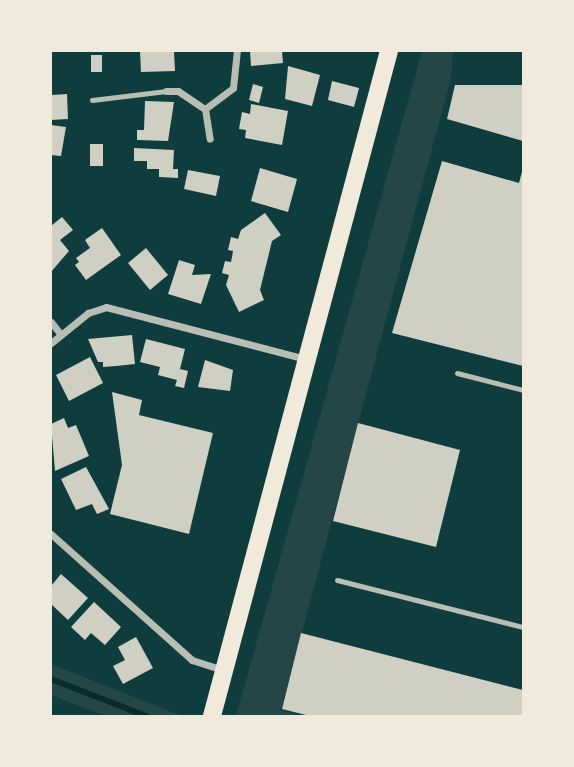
<!DOCTYPE html>
<style>
body{margin:0}
#map{position:relative;width:574px;height:767px;overflow:hidden;background:#0f3d3e;font-family:"Sofia Sans Condensed",sans-serif}
div>[style]{position:absolute}
[style*='--x']{left:calc(var(--x)*1px);top:calc(var(--y)*1px);width:calc(var(--w)*1px);rotate:calc(var(--a)*1deg)}
.green>*{inset:0;background:#244646}
.stream>*{height:6px;margin:-3px;padding:0 3px;transform-origin:3px;border-radius:3px;background:#0a2a2b}
.building>*{inset:0;background:#cfcfc3}
.service>*{height:5px;margin:-2.5px;padding:0 2.5px;transform-origin:2.5px;border-radius:2.5px;background:#b8beb3}
.minor>*{height:7px;margin:-3.5px;padding:0 3.5px;transform-origin:3.5px;border-radius:3.5px;background:#b8beb3}
.primary>*{height:18px;margin:-9px;padding:0 9px;transform-origin:9px;border-radius:9px;background:#f1e9da}
span{translate:-50% -50%;white-space:nowrap;text-align:center;line-height:1.15;-webkit-text-stroke:5px #f1e9da;paint-order:stroke}
.frame{position:absolute;inset:0;border:52px solid #f1e9da;pointer-events:none}
</style>
<div id="map">
<div class="green">
<div style="clip-path:polygon(422px 51px,453px 51px,451px 78px,281px 710px,301px 716px,236px 716px)"></div>
<div style="clip-path:polygon(51px 664px,182px 716px,106px 716px,51px 695px)"></div>
</div>
<div class="stream">
<div style="--x:51;--y:679;--w:102;--a:21.3"></div>
</div>
<div class="building">
<div style="clip-path:polygon(140px 51px,174px 51px,175px 71px,141px 72px)"></div>
<div style="clip-path:polygon(250px 51px,282px 51px,283px 63px,251px 66px)"></div>
<div style="clip-path:polygon(91px 55px,102px 55px,102px 72px,91px 72px)"></div>
<div style="clip-path:polygon(288px 66px,320px 75px,312px 106px,285px 99px)"></div>
<div style="clip-path:polygon(332px 81px,359px 88px,354px 107px,328px 100px)"></div>
<div style="clip-path:polygon(253px 84px,263px 87px,259px 103px,249px 100px)"></div>
<div style="clip-path:polygon(455px 85px,523px 85px,523px 141px,447px 119px)"></div>
<div style="clip-path:polygon(67px 94px,68px 119px,51px 120px,51px 95px)"></div>
<div style="clip-path:polygon(145px 101px,174px 102px,168px 141px,137px 140px,137px 130px,144px 130px)"></div>
<div style="clip-path:polygon(251px 104px,288px 111px,282px 145px,245px 138px,246px 130px,239px 129px,242px 112px,250px 114px)"></div>
<div style="clip-path:polygon(51px 125px,66px 127px,61px 156px,51px 155px)"></div>
<div style="clip-path:polygon(90px 144px,103px 144px,103px 166px,90px 166px)"></div>
<div style="clip-path:polygon(134px 148px,174px 150px,173px 169px,178px 169px,178px 178px,159px 177px,159px 169px,147px 169px,147px 161px,134px 161px)"></div>
<div style="clip-path:polygon(442px 161px,519px 183px,523px 168px,523px 366px,392px 333px)"></div>
<div style="clip-path:polygon(260px 168px,297px 179px,288px 212px,251px 201px)"></div>
<div style="clip-path:polygon(188px 170px,220px 176px,216px 196px,184px 189px)"></div>
<div style="clip-path:polygon(265px 213px,281px 235px,272px 241px,260px 290px,264px 300px,239px 312px,226px 285px,229px 275px,222px 273px,225px 261px,231px 262px,232px 257px,233px 251px,228px 250px,231px 237px,238px 239px,241px 230px)"></div>
<div style="clip-path:polygon(62px 217px,73px 230px,60px 240px,69px 251px,51px 272px,51px 226px)"></div>
<div style="clip-path:polygon(102px 228px,121px 255px,86px 280px,75px 265px,79px 262px,76px 258px,90px 248px,85px 240px)"></div>
<div style="clip-path:polygon(146px 248px,168px 275px,150px 290px,128px 263px)"></div>
<div style="clip-path:polygon(179px 260px,195px 265px,192px 275px,211px 274px,201px 304px,168px 294px)"></div>
<div style="clip-path:polygon(132px 335px,135px 364px,116px 366px,103px 367px,103px 362px,98px 362px,88px 339px)"></div>
<div style="clip-path:polygon(146px 339px,185px 349px,180px 369px,188px 371px,184px 388px,175px 386px,177px 380px,158px 375px,160px 367px,140px 362px)"></div>
<div style="clip-path:polygon(90px 357px,103px 383px,69px 401px,56px 375px)"></div>
<div style="clip-path:polygon(205px 360px,233px 370px,230px 391px,198px 387px)"></div>
<div style="clip-path:polygon(112px 392px,142px 400px,139px 415px,213px 433px,189px 534px,110px 514px,122px 465px)"></div>
<div style="clip-path:polygon(64px 418px,68px 428px,76px 425px,89px 456px,55px 471px,51px 424px)"></div>
<div style="clip-path:polygon(358px 423px,460px 450px,436px 547px,333px 521px)"></div>
<div style="clip-path:polygon(86px 467px,109px 509px,97px 514px,92px 504px,76px 510px,61px 479px)"></div>
<div style="clip-path:polygon(61px 574px,88px 598px,68px 620px,51px 604px,51px 586px)"></div>
<div style="clip-path:polygon(94px 602px,121px 627px,105px 645px,91px 633px,85px 640px,71px 627px)"></div>
<div style="clip-path:polygon(301px 633px,523px 690px,523px 716px,310px 716px,282px 709px)"></div>
<div style="clip-path:polygon(136px 637px,153px 668px,123px 684px,113px 666px,125px 660px,118px 647px)"></div>
</div>
<div class="service">
<div style="--x:92;--y:100;--w:75;--a:-6.9"></div>
<div style="--x:457;--y:373;--w:68;--a:14.4"></div>
<div style="--x:337;--y:580;--w:192;--a:14.2"></div>
</div>
<div class="minor">
<div style="--x:166;--y:91;--w:12;--a:0"></div>
<div style="--x:178;--y:91;--w:32;--a:34"></div>
<div style="--x:205;--y:109;--w:30;--a:81"></div>
<div style="--x:205;--y:109;--w:35;--a:-37"></div>
<div style="--x:233;--y:88;--w:37;--a:-84"></div>
<div style="--x:51;--y:322;--w:16;--a:52"></div>
<div style="--x:51;--y:343;--w:48;--a:-39"></div>
<div style="--x:88;--y:313;--w:19;--a:-18"></div>
<div style="--x:106;--y:307;--w:206;--a:14.6"></div>
<div style="--x:51;--y:534;--w:189;--a:41.8"></div>
<div style="--x:192;--y:660;--w:33;--a:18"></div>
</div>
<div class="primary">
<div style="--x:212;--y:716;--w:688;--a:-75.1"></div>
</div>
<div class="frame"></div>
</div>
